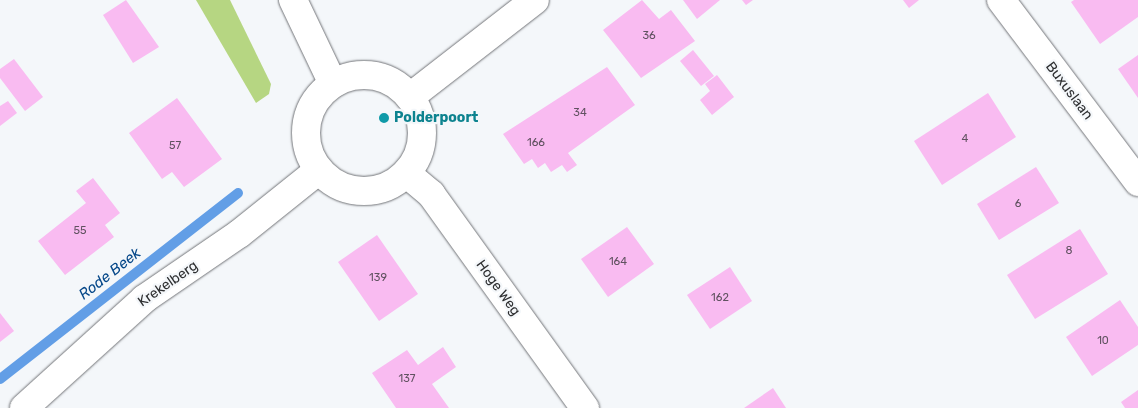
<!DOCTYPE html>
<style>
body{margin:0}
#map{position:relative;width:1138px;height:408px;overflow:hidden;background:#f4f7fa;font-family:Rubik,sans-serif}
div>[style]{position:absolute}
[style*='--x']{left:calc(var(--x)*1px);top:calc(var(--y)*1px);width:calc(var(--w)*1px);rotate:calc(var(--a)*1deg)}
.green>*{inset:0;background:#b6d682}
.stream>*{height:10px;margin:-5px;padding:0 5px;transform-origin:5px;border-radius:5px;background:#629ee6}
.building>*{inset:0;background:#f9bbf1}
.roads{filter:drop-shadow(0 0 1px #737579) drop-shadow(0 0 1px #737579)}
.minor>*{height:28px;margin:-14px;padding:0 14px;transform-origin:14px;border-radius:14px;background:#fff}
.tertiary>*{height:28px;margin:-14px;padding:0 14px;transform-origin:14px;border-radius:14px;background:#fff}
.tertiary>.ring{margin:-14px;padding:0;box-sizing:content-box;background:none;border:28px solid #fff;border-radius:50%}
.dots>*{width:14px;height:14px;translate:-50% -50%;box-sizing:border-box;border:2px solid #f4f7fa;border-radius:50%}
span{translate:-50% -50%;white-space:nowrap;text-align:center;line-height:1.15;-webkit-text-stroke:4.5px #f4f7fa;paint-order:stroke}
.number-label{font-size:11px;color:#615261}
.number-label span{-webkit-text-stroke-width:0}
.street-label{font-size:14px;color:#2e2f31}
.culture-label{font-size:14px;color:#0d838f;font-weight:700}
.left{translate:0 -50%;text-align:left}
.water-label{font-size:15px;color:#064889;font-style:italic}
</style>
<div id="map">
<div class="green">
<div style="clip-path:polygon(196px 0,230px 0,271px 84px,269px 94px,256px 103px)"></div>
</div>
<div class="stream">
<div style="--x:0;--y:379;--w:302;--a:-38"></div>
</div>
<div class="building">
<div style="clip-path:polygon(126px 0,159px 47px,133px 63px,103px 15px)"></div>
<div style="clip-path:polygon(642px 0,659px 19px,671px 10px,695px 41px,641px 78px,603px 30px)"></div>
<div style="clip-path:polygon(683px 0,720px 0,697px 19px)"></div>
<div style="clip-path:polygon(742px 0,753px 0,746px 5px)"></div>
<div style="clip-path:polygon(903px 0,919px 0,909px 8px)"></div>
<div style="clip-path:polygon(1074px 0,1138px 0,1138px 17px,1100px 44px,1071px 2px)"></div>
<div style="clip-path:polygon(693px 50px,714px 76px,701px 86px,680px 61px)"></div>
<div style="clip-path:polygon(1138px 55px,1138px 98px,1118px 69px)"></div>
<div style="clip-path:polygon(14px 59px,43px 97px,25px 111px,0 78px,0 69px)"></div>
<div style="clip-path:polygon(607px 67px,635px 105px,568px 153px,577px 165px,567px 172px,562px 165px,551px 172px,545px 163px,538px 168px,532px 159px,524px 164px,503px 134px)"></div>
<div style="clip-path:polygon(717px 75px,734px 97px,712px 115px,700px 100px,710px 91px,705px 84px)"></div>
<div style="clip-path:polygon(988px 93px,1016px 137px,942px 185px,914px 141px)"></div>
<div style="clip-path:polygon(177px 98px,222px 159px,184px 187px,172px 172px,162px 179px,129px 133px)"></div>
<div style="clip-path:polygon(8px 101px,17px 113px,0 126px,0 106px)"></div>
<div style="clip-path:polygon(1036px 167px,1059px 203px,999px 240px,977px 204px)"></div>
<div style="clip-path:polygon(93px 178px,120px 213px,105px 225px,114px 237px,65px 275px,38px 241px,86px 203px,76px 191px)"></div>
<div style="clip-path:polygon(627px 227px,654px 264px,608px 297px,581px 259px)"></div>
<div style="clip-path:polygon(1080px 229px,1108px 274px,1035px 319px,1007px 275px)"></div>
<div style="clip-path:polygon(377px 235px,418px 294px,379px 321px,338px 262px)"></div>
<div style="clip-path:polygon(730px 267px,752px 301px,710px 329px,687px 295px)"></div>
<div style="clip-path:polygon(1120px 300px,1138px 327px,1138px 345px,1092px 376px,1066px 337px)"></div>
<div style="clip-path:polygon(0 313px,14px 331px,0 342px)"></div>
<div style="clip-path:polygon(443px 347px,456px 367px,432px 384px,449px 408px,396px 408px,372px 373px,407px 350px,418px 365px)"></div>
<div style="clip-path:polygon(773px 388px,786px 408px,744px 408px)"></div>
<div style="clip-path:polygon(1138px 390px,1138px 408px,1125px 408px,1121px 402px)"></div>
</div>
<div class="roads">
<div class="minor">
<div style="--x:1001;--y:0;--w:228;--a:53"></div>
<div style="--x:410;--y:97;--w:158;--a:-37.8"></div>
<div style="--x:24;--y:408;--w:162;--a:-42.2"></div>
<div style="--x:144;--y:299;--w:115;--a:-34.4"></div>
<div style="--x:239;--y:234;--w:102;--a:-38.7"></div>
</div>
<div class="tertiary">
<div style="--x:293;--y:0;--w:93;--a:64.5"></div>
<div class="ring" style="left:306px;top:75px;width:88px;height:88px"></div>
<div style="--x:406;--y:173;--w:33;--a:40"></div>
<div style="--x:431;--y:194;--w:264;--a:54.3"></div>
</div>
</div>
<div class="dots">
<div style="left:384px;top:118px;background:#0f9aa8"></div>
</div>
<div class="number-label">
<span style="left:649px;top:36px">36</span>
<span style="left:580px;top:113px">34</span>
<span style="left:965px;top:139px">4</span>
<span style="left:536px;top:143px">166</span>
<span style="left:175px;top:146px">57</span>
<span style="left:1018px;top:204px">6</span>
<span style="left:80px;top:231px">55</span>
<span style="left:1069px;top:251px">8</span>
<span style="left:618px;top:262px">164</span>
<span style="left:378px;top:278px">139</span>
<span style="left:720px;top:298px">162</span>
<span style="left:1103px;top:341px">10</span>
<span style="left:407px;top:379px">137</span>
</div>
<div class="street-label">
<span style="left:1069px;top:91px;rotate:53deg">Buxuslaan</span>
<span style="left:168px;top:284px;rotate:-35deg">Krekelberg</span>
<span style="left:498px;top:288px;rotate:54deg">Hoge Weg</span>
</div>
<div class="culture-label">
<span class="left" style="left:394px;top:118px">Polderpoort</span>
</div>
<div class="water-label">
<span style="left:110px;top:274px;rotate:-38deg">Rode Beek</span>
</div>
</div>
